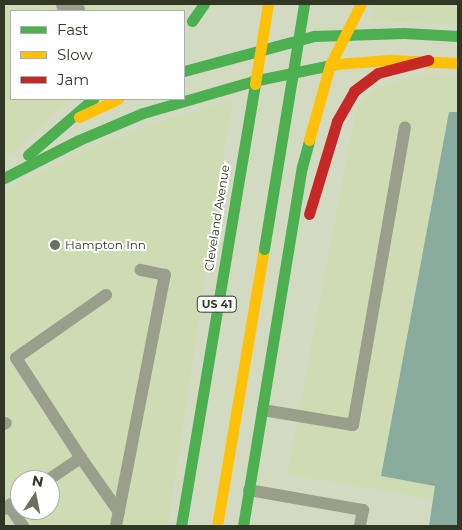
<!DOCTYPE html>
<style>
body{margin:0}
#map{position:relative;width:462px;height:530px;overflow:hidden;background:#d3dac2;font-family:Montserrat,sans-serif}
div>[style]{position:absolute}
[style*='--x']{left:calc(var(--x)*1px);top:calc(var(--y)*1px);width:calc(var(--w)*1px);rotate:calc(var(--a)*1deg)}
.built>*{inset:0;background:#cfdbb3}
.building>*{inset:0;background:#89ac9e}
.lane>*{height:12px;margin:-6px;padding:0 6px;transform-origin:6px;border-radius:6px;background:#999f8a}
.street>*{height:24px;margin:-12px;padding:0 12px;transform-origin:12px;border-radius:12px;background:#999f8a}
.fast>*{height:11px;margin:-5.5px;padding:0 5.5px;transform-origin:5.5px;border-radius:5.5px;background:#4caf50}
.slow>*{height:11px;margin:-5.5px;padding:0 5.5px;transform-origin:5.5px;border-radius:5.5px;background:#ffc107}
.jam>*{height:11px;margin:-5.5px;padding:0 5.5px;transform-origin:5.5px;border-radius:5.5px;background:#c62828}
.fast-bridge>*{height:11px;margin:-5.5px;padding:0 5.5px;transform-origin:5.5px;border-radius:5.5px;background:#4caf50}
.dots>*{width:14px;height:14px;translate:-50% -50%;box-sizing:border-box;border:2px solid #fff;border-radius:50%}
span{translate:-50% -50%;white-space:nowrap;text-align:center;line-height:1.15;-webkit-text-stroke:4px #fff;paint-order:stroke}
.shield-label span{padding:1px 4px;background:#fff;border:1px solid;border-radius:4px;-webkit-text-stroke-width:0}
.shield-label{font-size:11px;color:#323725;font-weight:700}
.street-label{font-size:12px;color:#323725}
.poi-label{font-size:12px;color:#323725}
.left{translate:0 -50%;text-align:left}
.frame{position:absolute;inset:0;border:5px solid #323725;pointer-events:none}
.legend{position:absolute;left:10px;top:10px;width:175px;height:90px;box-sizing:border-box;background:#fff;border:1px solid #adafa8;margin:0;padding:6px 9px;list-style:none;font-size:15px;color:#323725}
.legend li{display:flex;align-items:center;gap:10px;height:25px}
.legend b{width:25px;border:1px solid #adafa8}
.north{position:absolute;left:10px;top:470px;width:50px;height:50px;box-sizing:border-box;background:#fff;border:1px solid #adafa8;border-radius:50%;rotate:11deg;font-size:14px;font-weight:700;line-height:20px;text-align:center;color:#323725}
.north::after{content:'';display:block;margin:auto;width:18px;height:22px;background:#6a705c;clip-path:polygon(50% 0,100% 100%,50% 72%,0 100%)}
</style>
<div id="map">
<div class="built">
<div style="clip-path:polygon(4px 4px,52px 4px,57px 11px,11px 11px,11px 99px,74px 99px,48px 117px,49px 120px,4px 160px)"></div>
<div style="clip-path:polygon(82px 4px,189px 4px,184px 11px,87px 11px)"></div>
<div style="clip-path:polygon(373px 4px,458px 4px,458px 24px,371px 21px)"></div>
<div style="clip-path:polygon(428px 73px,458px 76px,458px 504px,287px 474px,356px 110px,362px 100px,382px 85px)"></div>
<div style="clip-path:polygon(evenodd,234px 99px,224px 149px,168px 526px,4px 526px,4px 192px,83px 151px,146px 126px,234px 99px,20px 480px,50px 480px,50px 510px,20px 510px,20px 480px)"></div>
</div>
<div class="building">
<div style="clip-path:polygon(449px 112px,458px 112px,458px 526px,429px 526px,435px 486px,381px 476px)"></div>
</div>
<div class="lane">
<div style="--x:263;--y:410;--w:91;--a:9.5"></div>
<div style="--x:353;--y:425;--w:302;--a:-80.1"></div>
<div style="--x:4;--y:424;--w:2;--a:-27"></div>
<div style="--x:81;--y:458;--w:66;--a:54.9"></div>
<div style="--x:48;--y:480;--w:40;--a:-34"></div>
<div style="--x:81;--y:458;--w:119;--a:-123"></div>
<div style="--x:16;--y:358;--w:110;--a:-35"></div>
<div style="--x:249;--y:490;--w:116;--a:10"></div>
<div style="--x:363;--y:510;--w:16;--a:101"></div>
<div style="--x:9;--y:506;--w:24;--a:55"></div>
<div style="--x:4;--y:509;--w:19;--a:-35"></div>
<div style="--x:116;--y:526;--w:256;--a:-79"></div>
<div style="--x:165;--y:275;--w:25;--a:-168"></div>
</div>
<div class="street">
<div style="--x:68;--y:4;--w:9;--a:54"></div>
</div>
<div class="fast">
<div style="--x:192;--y:21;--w:21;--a:-55"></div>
<div style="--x:184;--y:71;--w:135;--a:-15.1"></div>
<div style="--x:314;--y:36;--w:90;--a:-1.9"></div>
<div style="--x:404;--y:33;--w:54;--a:3.2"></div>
<div style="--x:28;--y:155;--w:86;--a:-40.7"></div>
<div style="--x:4;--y:178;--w:84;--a:-26.9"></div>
<div style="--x:79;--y:140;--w:69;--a:-22.9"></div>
<div style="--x:143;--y:113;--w:115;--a:-16.2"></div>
<div style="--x:253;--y:81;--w:85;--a:-11.6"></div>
<div style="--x:181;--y:526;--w:448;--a:-80.5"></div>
<div style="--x:243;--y:526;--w:364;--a:-80.7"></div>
<div style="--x:302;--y:167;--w:28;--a:-75"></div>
</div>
<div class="slow">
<div style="--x:336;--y:64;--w:53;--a:-4.3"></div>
<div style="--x:389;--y:60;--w:69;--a:2.5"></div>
<div style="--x:255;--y:84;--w:81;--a:-80.8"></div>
<div style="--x:79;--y:117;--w:43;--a:-24.8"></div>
<div style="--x:309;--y:140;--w:78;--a:-74.4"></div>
<div style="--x:330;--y:65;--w:68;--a:-63.1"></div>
<div style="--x:217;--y:526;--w:281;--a:-80.4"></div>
</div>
<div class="jam">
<div style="--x:309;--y:214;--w:97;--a:-73.2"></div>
<div style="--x:337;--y:121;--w:34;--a:-60"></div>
<div style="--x:354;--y:91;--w:30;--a:-37"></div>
<div style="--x:378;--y:73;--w:52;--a:-14.6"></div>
</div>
<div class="fast-bridge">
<div style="--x:264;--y:249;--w:248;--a:-80.7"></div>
</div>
<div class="dots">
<div style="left:55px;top:245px;background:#6a705c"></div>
</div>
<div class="shield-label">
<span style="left:217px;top:304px">US 41</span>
</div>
<div class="street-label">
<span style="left:217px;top:218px;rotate:-81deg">Cleveland Avenue</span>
</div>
<div class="poi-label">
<span class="left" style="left:65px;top:245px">Hampton Inn</span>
</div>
<div class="frame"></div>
<ul class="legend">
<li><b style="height:6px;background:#4caf50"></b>Fast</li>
<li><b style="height:6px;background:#ffc107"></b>Slow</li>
<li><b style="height:6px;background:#c62828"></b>Jam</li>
</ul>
<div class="north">N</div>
</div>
